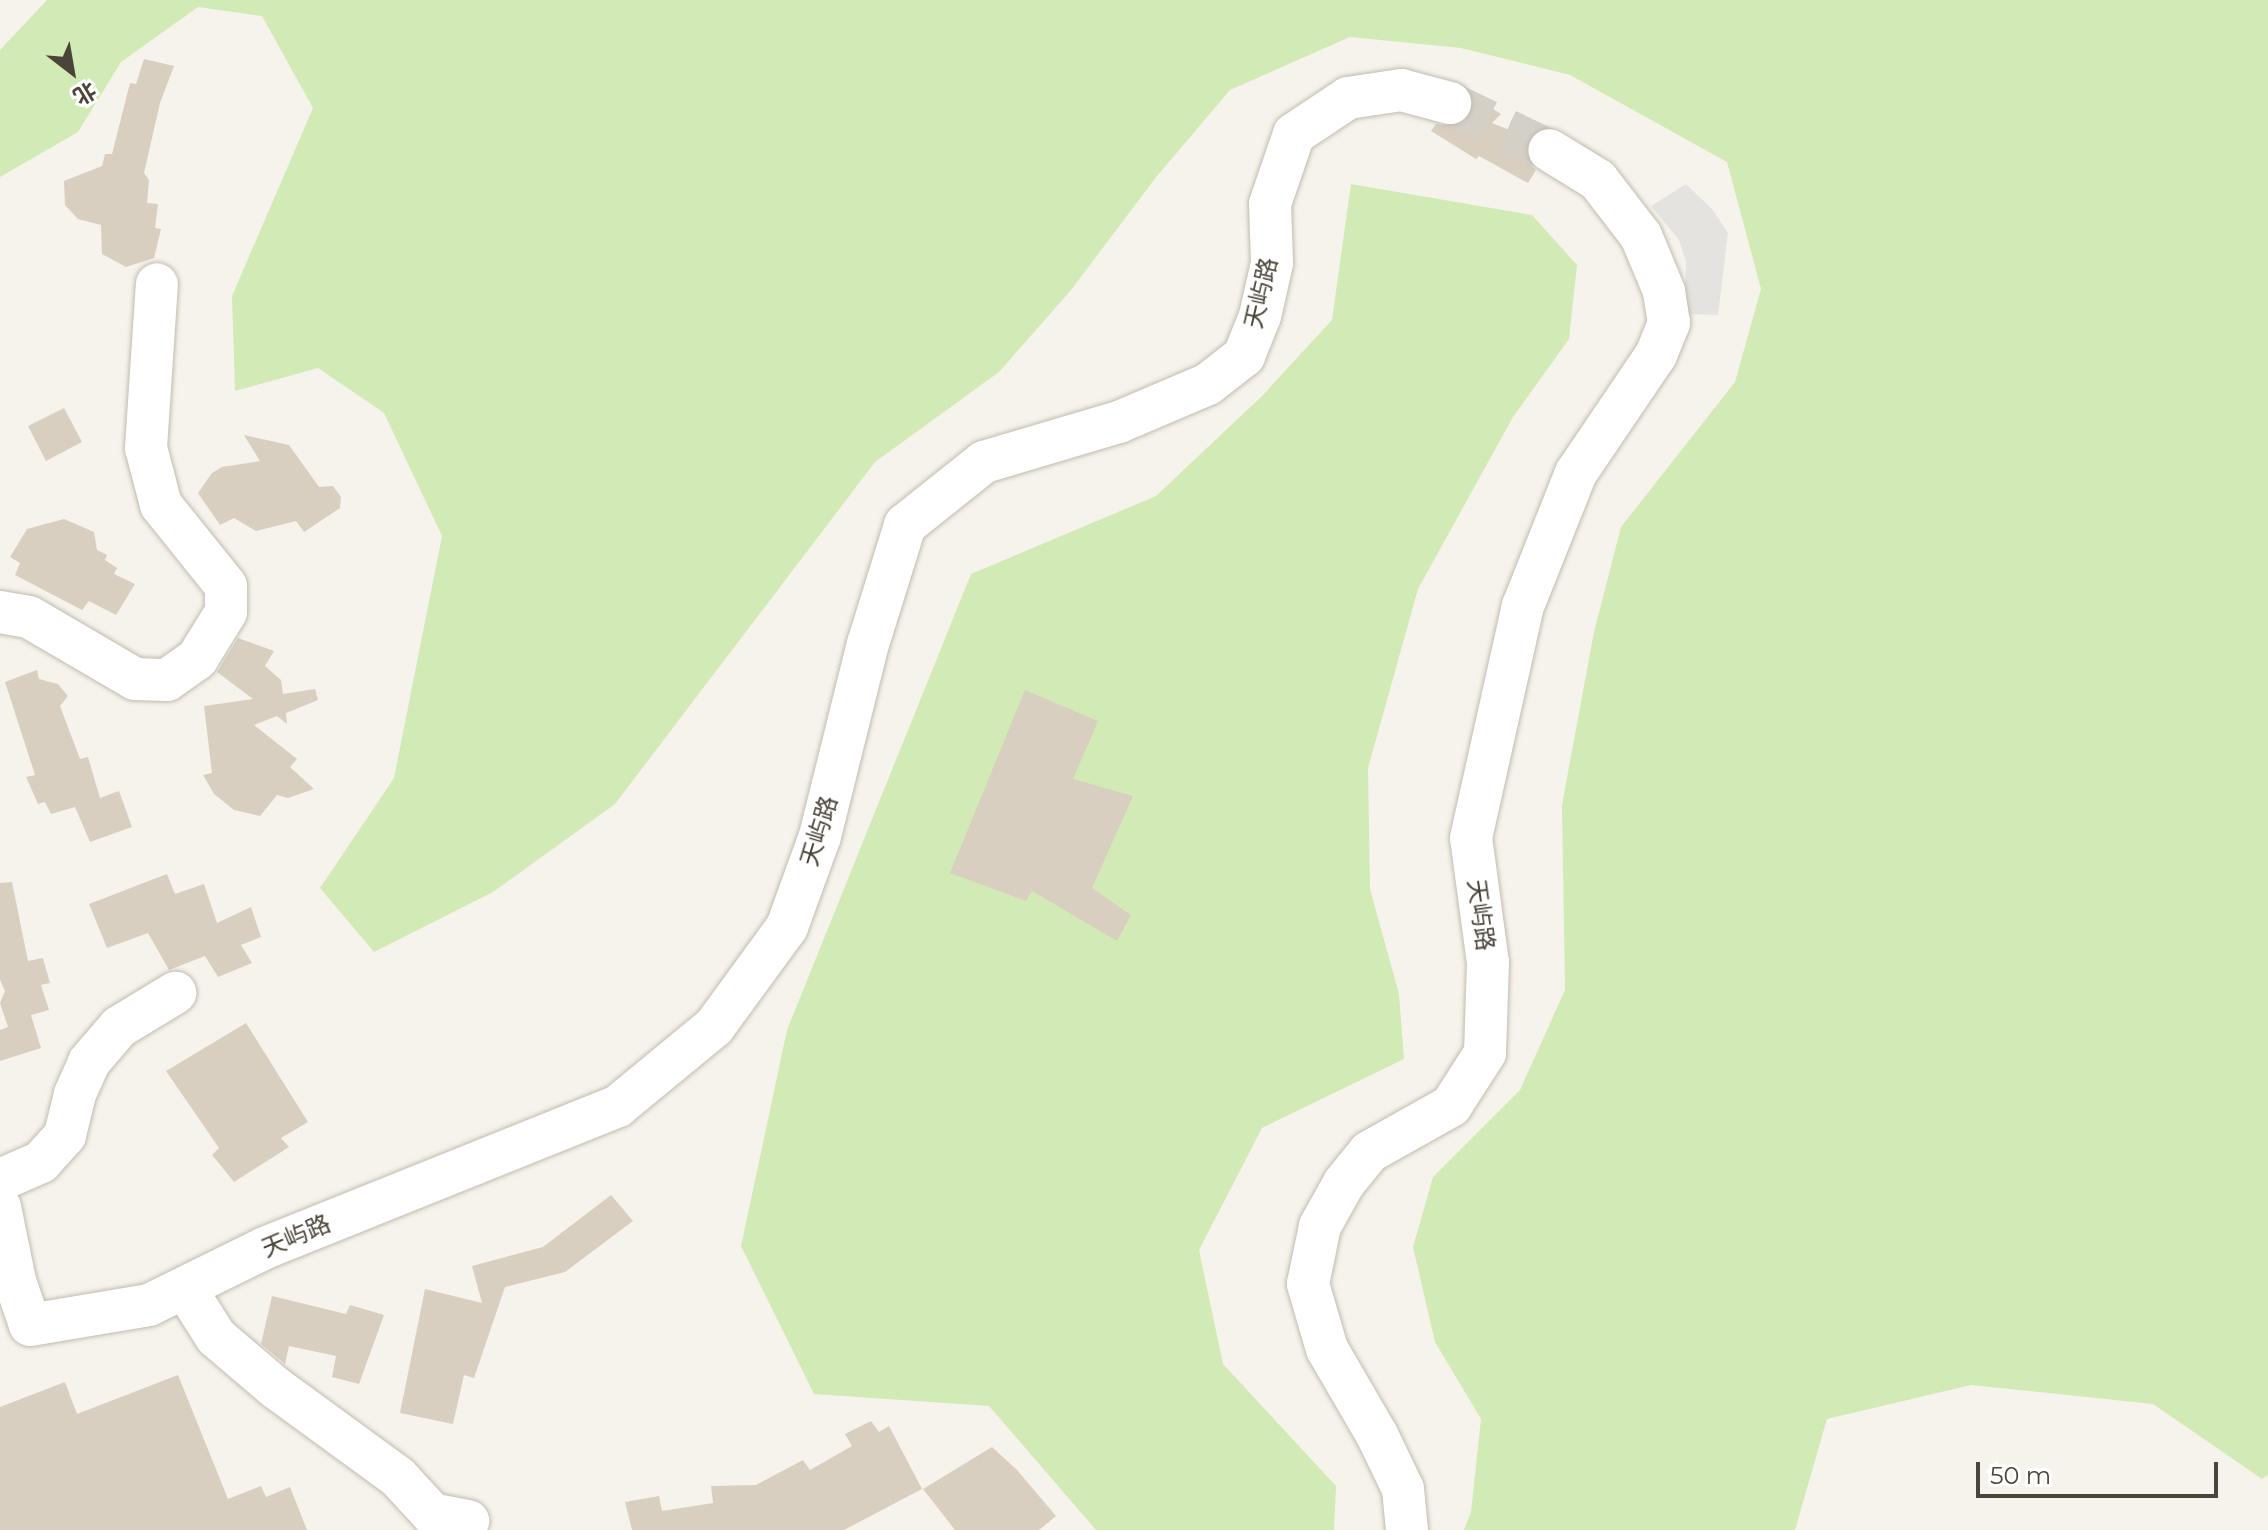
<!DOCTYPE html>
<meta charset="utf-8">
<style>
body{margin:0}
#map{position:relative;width:2268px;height:1530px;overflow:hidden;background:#f6f3ec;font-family:Montserrat,"Noto Sans SC",sans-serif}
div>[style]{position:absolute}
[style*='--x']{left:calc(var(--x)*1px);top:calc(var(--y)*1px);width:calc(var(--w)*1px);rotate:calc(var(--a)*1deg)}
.green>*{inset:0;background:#d2eab5}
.parking>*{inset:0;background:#e5e3e0}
.building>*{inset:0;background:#d8cfc1}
.minor-tunnel>*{height:42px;margin-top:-21px;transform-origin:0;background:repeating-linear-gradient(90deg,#d4d0c8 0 42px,transparent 0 63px)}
.roads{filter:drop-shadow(0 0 2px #c2bbae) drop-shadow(0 0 2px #c2bbae)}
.minor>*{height:42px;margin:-21px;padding:0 21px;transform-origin:21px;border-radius:21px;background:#fff}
span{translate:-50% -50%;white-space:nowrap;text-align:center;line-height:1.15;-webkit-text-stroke:6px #fff;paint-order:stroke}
.street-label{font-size:24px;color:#4b4439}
.north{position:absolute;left:32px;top:32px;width:80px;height:80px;-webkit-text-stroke:6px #fff;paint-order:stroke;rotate:149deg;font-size:22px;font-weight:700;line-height:32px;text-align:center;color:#4b4439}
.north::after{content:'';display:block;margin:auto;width:28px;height:36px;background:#4b4439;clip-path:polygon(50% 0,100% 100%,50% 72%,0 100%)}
.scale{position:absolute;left:1976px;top:1462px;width:242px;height:36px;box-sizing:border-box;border:4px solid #4b4439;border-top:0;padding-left:10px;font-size:24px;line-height:28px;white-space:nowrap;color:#4b4439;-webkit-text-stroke:6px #fff;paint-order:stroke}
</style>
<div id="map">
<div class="green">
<div style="clip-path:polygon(47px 0,2268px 0,2268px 1475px,2262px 1479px,2153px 1404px,1971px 1385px,1827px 1419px,1795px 1530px,1464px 1530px,1471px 1512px,1481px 1419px,1435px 1342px,1413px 1247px,1433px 1177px,1520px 1090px,1565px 990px,1562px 805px,1594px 632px,1621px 527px,1735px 382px,1761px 289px,1727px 162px,1570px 75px,1461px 48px,1350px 37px,1230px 90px,1157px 176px,1071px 290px,999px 372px,875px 462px,615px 804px,493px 892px,374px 952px,320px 888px,394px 778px,442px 536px,384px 413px,318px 368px,235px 391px,232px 296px,313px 108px,262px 16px,198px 7px,121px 62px,78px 132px,0 177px,0 50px)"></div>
<div style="clip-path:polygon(1351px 184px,1532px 215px,1577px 265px,1569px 339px,1513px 417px,1418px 589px,1368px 768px,1370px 889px,1399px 994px,1404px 1059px,1262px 1128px,1199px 1250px,1223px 1364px,1336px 1486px,1334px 1530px,1096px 1530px,989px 1406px,814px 1394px,741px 1246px,787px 1030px,971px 574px,1156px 496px,1262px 396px,1332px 320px)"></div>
</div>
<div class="parking">
<div style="clip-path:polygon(1686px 184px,1712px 209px,1728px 233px,1718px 315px,1685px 314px,1686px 262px,1679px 240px,1651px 206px)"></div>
</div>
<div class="building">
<div style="clip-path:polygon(144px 59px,174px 66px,160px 103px,144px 173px,149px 180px,147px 203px,158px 204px,155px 228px,161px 229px,154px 258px,126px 267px,102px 254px,101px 225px,78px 219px,65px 205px,64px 181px,102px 166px,105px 154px,112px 154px,130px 83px,136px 84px)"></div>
<div style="clip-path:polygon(1473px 96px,1501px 114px,1492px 123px,1529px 138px,1525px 150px,1528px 162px,1536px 170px,1528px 183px,1479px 156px,1476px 159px,1431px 131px,1436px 124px,1456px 126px,1466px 120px,1473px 108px)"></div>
<div style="clip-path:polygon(64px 408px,82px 442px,46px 461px,28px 426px)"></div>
<div style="clip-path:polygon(244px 435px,289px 445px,319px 487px,333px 486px,341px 497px,340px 508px,304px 532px,296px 521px,256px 531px,234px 518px,220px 525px,198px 493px,212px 473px,222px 467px,260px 461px)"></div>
<div style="clip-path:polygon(64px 519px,94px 532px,97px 550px,107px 555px,105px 560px,117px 568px,114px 574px,135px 584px,116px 615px,89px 601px,82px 610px,15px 575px,20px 563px,10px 557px,27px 529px)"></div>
<div style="clip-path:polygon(238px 638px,274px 651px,265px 666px,281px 680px,283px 694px,315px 689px,318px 700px,286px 713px,287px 724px,277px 716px,254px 725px,297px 759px,290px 767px,314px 789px,288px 798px,277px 795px,260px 816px,234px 810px,214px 794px,203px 775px,212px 773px,204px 706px,253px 699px,217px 672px)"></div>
<div style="clip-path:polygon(37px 670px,39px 679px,58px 684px,68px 696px,60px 706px,80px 759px,88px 757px,100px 798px,119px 791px,132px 827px,90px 842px,75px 807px,51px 814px,45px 802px,38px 804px,26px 777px,35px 775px,5px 682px)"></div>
<div style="clip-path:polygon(1025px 690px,1098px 721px,1073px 779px,1133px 796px,1092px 888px,1131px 915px,1117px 941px,1032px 891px,1026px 901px,950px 873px)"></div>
<div style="clip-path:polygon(167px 874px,175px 894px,204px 884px,217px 923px,251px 907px,261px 937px,241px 945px,252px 963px,218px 977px,205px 956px,169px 970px,148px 933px,107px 948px,89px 904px)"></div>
<div style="clip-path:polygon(12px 882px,28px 961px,43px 958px,50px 983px,41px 985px,49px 1010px,31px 1015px,41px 1048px,0 1061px,0 1030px,8px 1027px,0 1003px,5px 991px,0 980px,0 883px)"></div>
<div style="clip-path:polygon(246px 1023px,308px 1122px,281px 1138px,289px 1147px,234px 1182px,212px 1155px,219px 1148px,166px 1071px)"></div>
<div style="clip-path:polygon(611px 1195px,633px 1221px,565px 1272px,505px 1287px,474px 1378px,464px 1375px,453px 1424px,400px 1413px,425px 1289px,482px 1303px,472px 1266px,543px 1247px)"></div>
<div style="clip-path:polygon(272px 1296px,346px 1314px,350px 1305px,384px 1315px,359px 1384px,332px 1377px,336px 1356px,289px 1346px,285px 1364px,261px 1344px)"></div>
<div style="clip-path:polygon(178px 1375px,228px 1499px,261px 1486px,266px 1497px,290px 1487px,307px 1530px,0 1530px,0 1407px,65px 1382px,77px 1414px)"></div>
<div style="clip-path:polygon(871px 1421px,879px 1432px,889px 1426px,922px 1489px,844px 1530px,632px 1530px,625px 1502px,659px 1496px,662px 1511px,713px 1503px,711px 1486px,756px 1485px,803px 1460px,810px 1470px,852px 1446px,845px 1434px)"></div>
<div style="clip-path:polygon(992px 1447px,1017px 1470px,1056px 1516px,1039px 1530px,955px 1530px,923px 1489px)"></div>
</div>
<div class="minor-tunnel">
<div style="--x:1450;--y:103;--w:110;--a:25.4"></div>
</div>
<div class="roads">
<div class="minor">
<div style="--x:0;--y:612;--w:29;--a:10"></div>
<div style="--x:29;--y:617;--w:123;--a:30.3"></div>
<div style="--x:135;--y:679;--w:32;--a:2"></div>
<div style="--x:167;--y:680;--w:37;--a:-35"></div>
<div style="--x:197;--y:659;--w:55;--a:-58.3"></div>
<div style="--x:226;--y:612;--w:26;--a:-90"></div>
<div style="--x:226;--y:586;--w:104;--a:-128.7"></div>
<div style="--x:161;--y:505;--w:59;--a:-104.7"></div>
<div style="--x:146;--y:448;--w:164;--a:-86.2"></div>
<div style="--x:0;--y:1180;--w:45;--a:-23.7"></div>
<div style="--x:41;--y:1162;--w:36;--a:-48"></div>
<div style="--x:65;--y:1135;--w:42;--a:-76.3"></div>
<div style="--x:75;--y:1094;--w:35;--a:-66"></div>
<div style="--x:89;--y:1062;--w:46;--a:-49.4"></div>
<div style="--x:119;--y:1027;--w:66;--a:-31.3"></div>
<div style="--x:0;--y:1207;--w:76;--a:78.5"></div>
<div style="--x:15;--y:1281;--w:46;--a:71.2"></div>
<div style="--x:30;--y:1325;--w:121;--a:-9.5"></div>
<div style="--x:149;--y:1305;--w:129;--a:-26.2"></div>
<div style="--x:265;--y:1248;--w:380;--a:-21.9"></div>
<div style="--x:618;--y:1106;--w:124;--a:-39.5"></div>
<div style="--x:714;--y:1027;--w:124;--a:-53.9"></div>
<div style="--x:787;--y:927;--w:97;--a:-70.1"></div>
<div style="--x:820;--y:836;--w:198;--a:-76"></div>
<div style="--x:868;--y:644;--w:125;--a:-72.7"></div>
<div style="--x:905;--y:525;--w:101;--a:-38.6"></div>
<div style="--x:984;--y:462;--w:141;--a:-16.5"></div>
<div style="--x:1119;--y:422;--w:97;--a:-23.1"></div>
<div style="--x:1208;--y:384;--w:46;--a:-37.9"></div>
<div style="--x:1244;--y:356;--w:43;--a:-68.2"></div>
<div style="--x:1260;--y:316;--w:54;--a:-77.2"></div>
<div style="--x:1272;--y:263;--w:59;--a:-91.9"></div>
<div style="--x:1270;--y:204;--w:74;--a:-71.1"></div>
<div style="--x:1294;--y:134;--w:65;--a:-33.7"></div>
<div style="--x:1348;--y:98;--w:54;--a:-8.6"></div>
<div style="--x:1401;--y:90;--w:51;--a:14.9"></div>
<div style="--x:185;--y:1288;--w:58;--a:57.7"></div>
<div style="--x:216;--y:1337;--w:79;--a:40.4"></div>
<div style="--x:276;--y:1388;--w:151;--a:36.1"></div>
<div style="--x:398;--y:1477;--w:50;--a:47.4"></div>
<div style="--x:432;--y:1514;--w:37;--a:11"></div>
<div style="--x:1407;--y:1530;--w:41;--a:-95.6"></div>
<div style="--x:1403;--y:1489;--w:60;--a:-115.7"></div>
<div style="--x:1377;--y:1435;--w:99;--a:-120.2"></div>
<div style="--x:1327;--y:1349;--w:68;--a:-106.3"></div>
<div style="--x:1308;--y:1284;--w:59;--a:-78.3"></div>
<div style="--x:1320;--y:1226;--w:49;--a:-60.8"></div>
<div style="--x:1344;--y:1183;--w:40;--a:-51"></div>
<div style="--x:1369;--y:1152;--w:94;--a:-29.3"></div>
<div style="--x:1451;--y:1106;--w:63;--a:-57.3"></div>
<div style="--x:1485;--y:1053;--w:90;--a:-88.1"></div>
<div style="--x:1488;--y:963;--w:126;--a:-97.7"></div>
<div style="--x:1471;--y:838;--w:238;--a:-77.4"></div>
<div style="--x:1523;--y:606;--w:143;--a:-68.3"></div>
<div style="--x:1576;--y:473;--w:143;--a:-55.9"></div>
<div style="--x:1656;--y:355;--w:35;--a:-68"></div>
<div style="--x:1669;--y:323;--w:32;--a:-99"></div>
<div style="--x:1664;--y:291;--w:60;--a:-112.7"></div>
<div style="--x:1641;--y:236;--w:71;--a:-127.5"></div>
<div style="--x:1598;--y:180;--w:57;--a:-148.5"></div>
</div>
</div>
<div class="street-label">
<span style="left:1261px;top:293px;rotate:-77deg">天屿路</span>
<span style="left:819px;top:831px;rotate:-73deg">天屿路</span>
<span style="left:1481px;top:915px;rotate:82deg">天屿路</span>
<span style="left:296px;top:1236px;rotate:-23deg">天屿路</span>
</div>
<div class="north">北</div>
<div class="scale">50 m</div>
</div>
